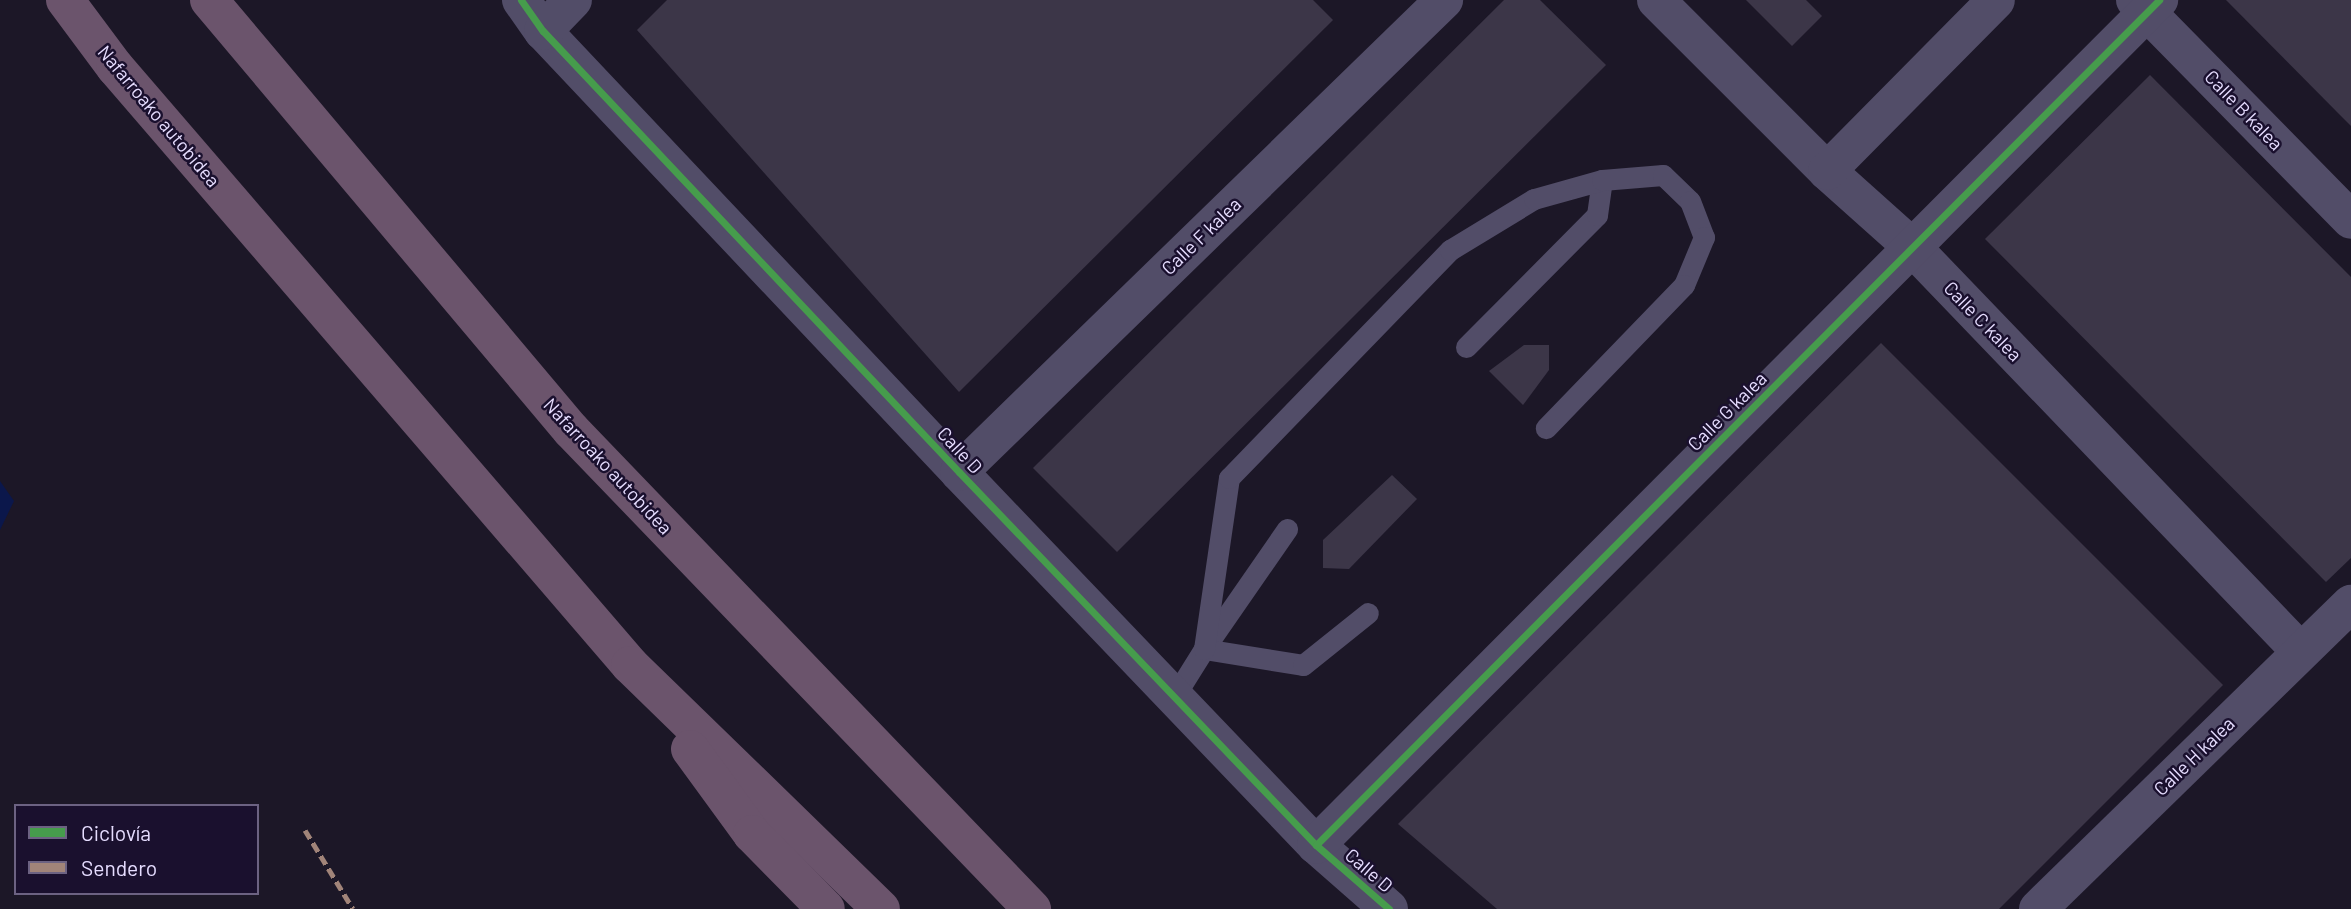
<!DOCTYPE html>
<meta charset="utf-8">
<style>
body{margin:0}
#map{position:relative;width:2351px;height:909px;overflow:hidden;background:#1c1727;font-family:Barlow,sans-serif}
div>[style]{position:absolute}
[style*='--x']{left:calc(var(--x)*1px);top:calc(var(--y)*1px);width:calc(var(--w)*1px);rotate:calc(var(--a)*1deg)}
.water>*{inset:0;background:#0b174b}
.building>*{inset:0;background:#3c3648}
.lane>*{height:21px;margin:-10.5px;padding:0 10.5px;transform-origin:10.5px;border-radius:10.5px;background:#524d68}
.street>*{height:38px;margin:-19px;padding:0 19px;transform-origin:19px;border-radius:19px;background:#524d68}
.highway>*{height:38px;margin:-19px;padding:0 19px;transform-origin:19px;border-radius:19px;background:#6b546c}
.quiet>*{height:5px;margin-top:-2.5px;transform-origin:0;background:repeating-linear-gradient(90deg,#a18479 0 10px,transparent 0 15px)}
.cycleway>*{height:7px;margin:-3.5px;padding:0 3.5px;transform-origin:3.5px;border-radius:3.5px;background:#469c4c}
span{translate:-50% -50%;white-space:nowrap;text-align:center;line-height:1.15;-webkit-text-stroke:5px #1a102e;paint-order:stroke}
.street-label{font-size:19px;color:#e6ddff}
.legend{position:absolute;left:14px;top:804px;width:245px;height:91px;box-sizing:border-box;background:#1a102e;border:2px solid #6c6282;margin:0;padding:9px 12px;list-style:none;font-size:21px;color:#e6ddff}
.legend li{display:flex;align-items:center;gap:14px;height:35px}
.legend b{width:35px;border:2px solid #6c6282}
</style>
<div id="map">
<div class="water">
<div style="clip-path:polygon(0 481px,14px 501px,0 530px)"></div>
</div>
<div class="building">
<div style="clip-path:polygon(667px 0,1313px 0,1333px 20px,959px 392px,637px 30px)"></div>
<div style="clip-path:polygon(1504px 0,1540px 0,1606px 65px,1117px 552px,1033px 468px)"></div>
<div style="clip-path:polygon(1746px 0,1806px 0,1822px 16px,1792px 46px)"></div>
<div style="clip-path:polygon(2226px 0,2351px 0,2351px 126px,2339px 114px)"></div>
<div style="clip-path:polygon(2150px 75px,2351px 277px,2351px 558px,2326px 582px,1985px 239px)"></div>
<div style="clip-path:polygon(1881px 343px,2223px 685px,1999px 909px,1497px 909px,1398px 824px)"></div>
<div style="clip-path:polygon(1524px 345px,1549px 345px,1549px 370px,1523px 405px,1489px 371px)"></div>
<div style="clip-path:polygon(1392px 475px,1417px 499px,1349px 569px,1323px 568px,1323px 540px)"></div>
</div>
<div class="lane">
<div style="--x:1466;--y:347;--w:186;--a:-45.2"></div>
<div style="--x:1597;--y:215;--w:35;--a:-82"></div>
<div style="--x:1287;--y:529;--w:146;--a:124.7"></div>
<div style="--x:1204;--y:649;--w:100;--a:9.2"></div>
<div style="--x:1303;--y:665;--w:83;--a:-38.7"></div>
<div style="--x:1174;--y:697;--w:57;--a:-58"></div>
<div style="--x:1204;--y:649;--w:173;--a:-81.7"></div>
<div style="--x:1229;--y:478;--w:318;--a:-45.9"></div>
<div style="--x:1450;--y:250;--w:98;--a:-31.3"></div>
<div style="--x:1534;--y:199;--w:71;--a:-15.6"></div>
<div style="--x:1602;--y:180;--w:61;--a:-4.7"></div>
<div style="--x:1663;--y:175;--w:37;--a:44"></div>
<div style="--x:1690;--y:201;--w:39;--a:69"></div>
<div style="--x:1704;--y:237;--w:52;--a:112.6"></div>
<div style="--x:1684;--y:285;--w:199;--a:134"></div>
</div>
<div class="street">
<div style="--x:521;--y:0;--w:38;--a:55"></div>
<div style="--x:543;--y:31;--w:606;--a:46.67"></div>
<div style="--x:959;--y:472;--w:516;--a:46.26"></div>
<div style="--x:1316;--y:845;--w:97;--a:41.2"></div>
<div style="--x:1656;--y:0;--w:242;--a:45"></div>
<div style="--x:1827;--y:171;--w:115;--a:41.8"></div>
<div style="--x:1913;--y:248;--w:559;--a:46.16"></div>
<div style="--x:2135;--y:0;--w:308;--a:45.5"></div>
<div style="--x:543;--y:31;--w:43;--a:-45.9"></div>
<div style="--x:1827;--y:171;--w:240;--a:-45.3"></div>
<div style="--x:959;--y:472;--w:677;--a:-44.22"></div>
<div style="--x:1316;--y:845;--w:1194;--a:-45.07"></div>
<div style="--x:2038;--y:909;--w:437;--a:-44.3"></div>
</div>
<div class="highway">
<div style="--x:65;--y:0;--w:84;--a:53.3"></div>
<div style="--x:115;--y:67;--w:789;--a:49.26"></div>
<div style="--x:630;--y:665;--w:350;--a:44.2"></div>
<div style="--x:209;--y:0;--w:562;--a:49.91"></div>
<div style="--x:571;--y:430;--w:665;--a:46.1"></div>
<div style="--x:690;--y:749;--w:105;--a:53.9"></div>
<div style="--x:752;--y:834;--w:105;--a:45.4"></div>
</div>
<div class="quiet">
<div style="--x:305;--y:830;--w:92;--a:58.7"></div>
</div>
<div class="cycleway">
<div style="--x:521;--y:0;--w:38;--a:55"></div>
<div style="--x:543;--y:31;--w:606;--a:46.67"></div>
<div style="--x:959;--y:472;--w:516;--a:46.26"></div>
<div style="--x:1316;--y:845;--w:97;--a:41.2"></div>
<div style="--x:1316;--y:845;--w:1194;--a:-45.07"></div>
</div>
<div class="street-label">
<span style="left:2244px;top:110px;rotate:46deg">Calle B kalea</span>
<span style="left:159px;top:116px;rotate:50deg">Nafarroako autobidea</span>
<span style="left:1201px;top:236px;rotate:-44deg">Calle F kalea</span>
<span style="left:1983px;top:321px;rotate:46deg">Calle C kalea</span>
<span style="left:1727px;top:411px;rotate:-45deg">Calle G kalea</span>
<span style="left:960px;top:450px;rotate:47deg">Calle D</span>
<span style="left:608px;top:466px;rotate:47deg">Nafarroako autobidea</span>
<span style="left:2194px;top:756px;rotate:-44deg">Calle H kalea</span>
<span style="left:1369px;top:870px;rotate:41deg">Calle D</span>
</div>
<ul class="legend">
<li><b style="height:9px;background:#469c4c"></b>Ciclovía</li>
<li><b style="height:9px;background:#a18479"></b>Sendero</li>
</ul>
</div>
